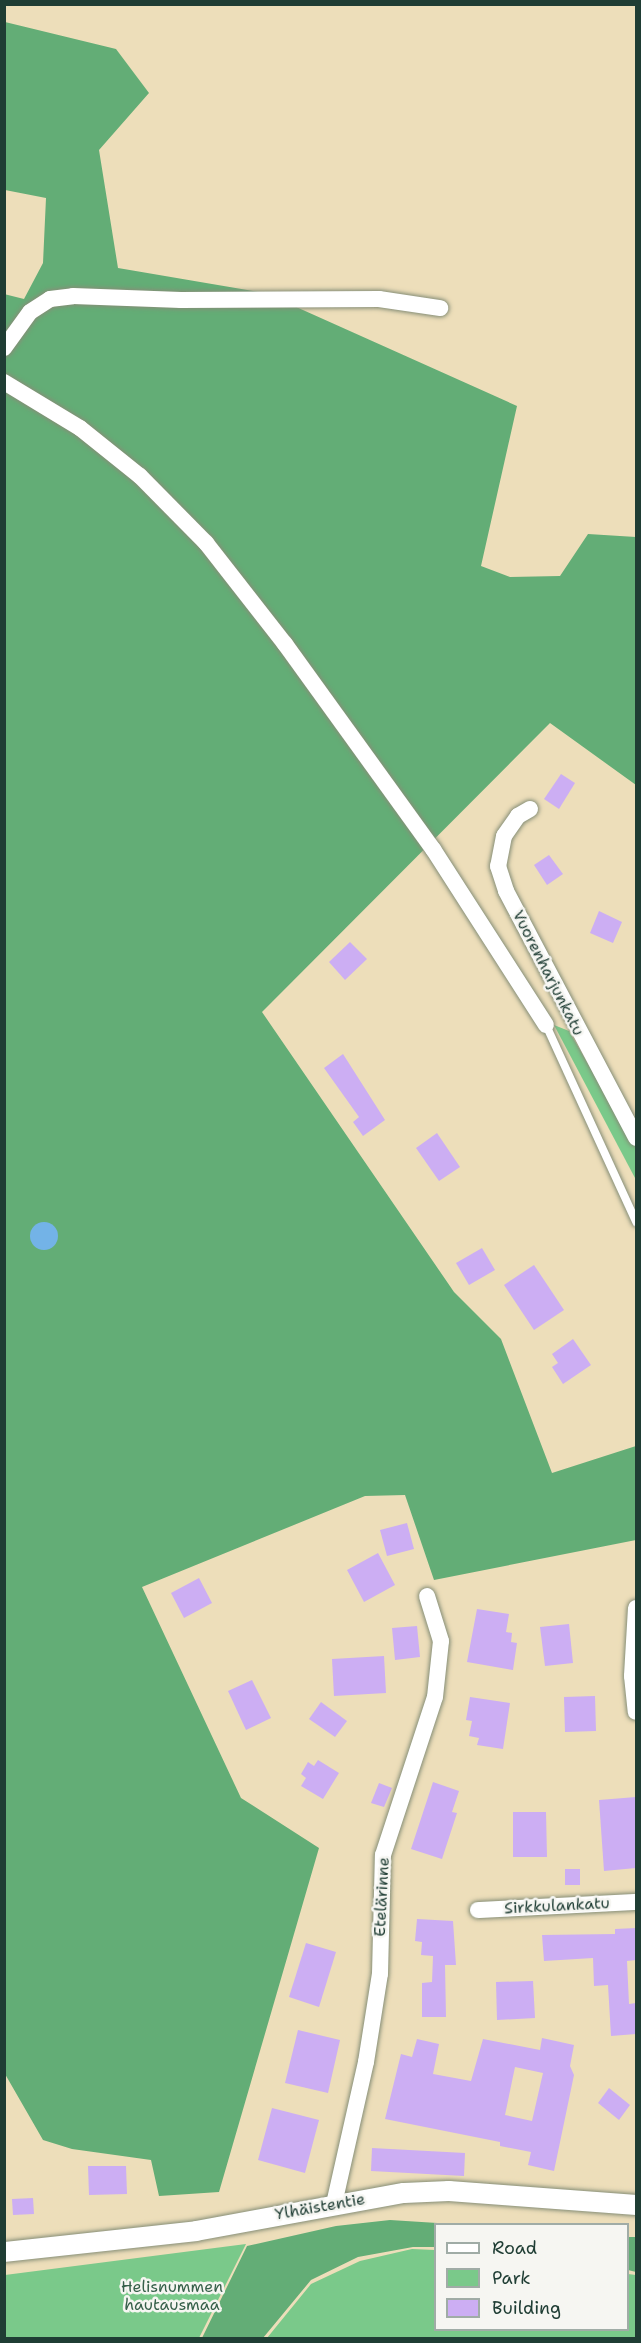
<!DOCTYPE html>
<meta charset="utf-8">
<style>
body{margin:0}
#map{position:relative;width:641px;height:2343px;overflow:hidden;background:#eddeba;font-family:"Shantell Sans",sans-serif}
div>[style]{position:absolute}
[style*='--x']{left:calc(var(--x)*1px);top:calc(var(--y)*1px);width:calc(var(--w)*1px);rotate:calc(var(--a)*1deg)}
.green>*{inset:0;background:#7ac98a}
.forest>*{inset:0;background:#63ad76}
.water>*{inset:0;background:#73b3e7}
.round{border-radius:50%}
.building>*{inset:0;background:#ccaef3}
.roads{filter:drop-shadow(0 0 2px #868e77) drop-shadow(0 0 2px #868e77)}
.service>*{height:8px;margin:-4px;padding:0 4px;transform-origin:4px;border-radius:4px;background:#fff}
.minor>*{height:16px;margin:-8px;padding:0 8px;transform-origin:8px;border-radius:8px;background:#fff}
.tertiary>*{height:20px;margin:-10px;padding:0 10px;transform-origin:10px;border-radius:10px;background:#fff}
span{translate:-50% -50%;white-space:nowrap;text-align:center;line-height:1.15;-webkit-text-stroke:5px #f6f6f2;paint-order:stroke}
.street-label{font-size:16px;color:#1f3d34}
.park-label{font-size:16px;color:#36604a}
.frame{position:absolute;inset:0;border:6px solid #1f3d34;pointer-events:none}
.legend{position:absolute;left:434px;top:2223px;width:195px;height:108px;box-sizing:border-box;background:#f6f6f2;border:2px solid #a0aca6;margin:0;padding:8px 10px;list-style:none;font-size:18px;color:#1f3d34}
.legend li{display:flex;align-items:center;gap:12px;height:30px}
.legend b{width:30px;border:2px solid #a0aca6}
</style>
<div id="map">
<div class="green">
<div style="clip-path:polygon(554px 1025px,569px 1031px,636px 1147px,635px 1178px)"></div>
<div style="clip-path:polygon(246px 2244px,199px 2338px,5px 2338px,5px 2275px)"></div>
<div style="clip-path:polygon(412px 2249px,435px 2250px,436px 2330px,628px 2330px,628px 2274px,636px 2275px,636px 2338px,267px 2338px,311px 2284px,360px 2261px)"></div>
</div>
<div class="forest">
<div style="clip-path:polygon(5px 22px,116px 49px,149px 93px,99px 150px,118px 268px,265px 293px,517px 406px,481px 566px,510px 577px,560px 576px,588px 534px,636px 537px,636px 785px,550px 723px,262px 1012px,454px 1292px,501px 1339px,552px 1473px,636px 1446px,636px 1540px,434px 1580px,405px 1495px,365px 1496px,142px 1587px,241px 1798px,319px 1848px,219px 2192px,159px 2196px,151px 2160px,72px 2149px,43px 2140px,5px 2074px,4px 294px,24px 299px,43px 263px,46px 198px,5px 190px)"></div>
<div style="clip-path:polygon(390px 2220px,453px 2224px,436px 2224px,435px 2247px,413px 2247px,358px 2257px,311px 2280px,263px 2338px,202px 2338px,247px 2246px,336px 2226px)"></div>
<div style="clip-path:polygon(628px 2237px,636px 2237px,636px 2272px,628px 2270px)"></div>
</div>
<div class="water">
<div class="round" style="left:30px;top:1222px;width:28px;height:28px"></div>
</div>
<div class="building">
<div style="clip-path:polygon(561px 774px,575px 783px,559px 809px,544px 799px)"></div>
<div style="clip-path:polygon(549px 855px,563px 874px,547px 885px,534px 865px)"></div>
<div style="clip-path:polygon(599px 911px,622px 922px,613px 943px,590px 933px)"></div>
<div style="clip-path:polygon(350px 942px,367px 959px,345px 980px,329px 962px)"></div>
<div style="clip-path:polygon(343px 1054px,385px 1120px,363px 1136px,353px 1122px,359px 1117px,324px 1068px)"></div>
<div style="clip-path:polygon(437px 1133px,460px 1167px,439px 1181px,416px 1148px)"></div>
<div style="clip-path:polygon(482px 1248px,495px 1270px,469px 1285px,456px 1263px)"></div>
<div style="clip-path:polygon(534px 1265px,564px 1310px,534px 1330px,504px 1285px)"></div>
<div style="clip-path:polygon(573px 1339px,591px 1365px,563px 1384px,552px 1367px,558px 1363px,552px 1354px)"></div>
<div style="clip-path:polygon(407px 1523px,414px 1549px,387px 1556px,380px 1530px)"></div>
<div style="clip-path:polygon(378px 1553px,395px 1585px,364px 1602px,347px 1570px)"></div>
<div style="clip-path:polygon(199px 1578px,212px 1603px,184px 1618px,171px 1593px)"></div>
<div style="clip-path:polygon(477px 1609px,509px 1614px,506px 1632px,512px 1633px,511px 1642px,517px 1643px,513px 1670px,467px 1662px)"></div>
<div style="clip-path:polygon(569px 1624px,573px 1663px,545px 1666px,540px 1627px)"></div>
<div style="clip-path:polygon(417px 1626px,420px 1657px,395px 1660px,392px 1628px)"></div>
<div style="clip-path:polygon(384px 1656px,386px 1693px,334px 1696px,332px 1659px)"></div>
<div style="clip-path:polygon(252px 1680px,271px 1718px,246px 1730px,228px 1691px)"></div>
<div style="clip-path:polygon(595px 1696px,596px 1731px,565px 1732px,564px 1697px)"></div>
<div style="clip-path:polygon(470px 1697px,510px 1703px,503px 1749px,477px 1745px,479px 1738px,469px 1736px,472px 1721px,466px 1720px)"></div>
<div style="clip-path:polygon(321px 1702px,347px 1721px,335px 1737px,309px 1719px)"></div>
<div style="clip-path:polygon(318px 1760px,339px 1773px,323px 1799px,301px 1786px,306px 1778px,301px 1774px,308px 1762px,314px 1766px)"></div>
<div style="clip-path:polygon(433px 1782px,459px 1791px,452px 1812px,457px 1813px,442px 1859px,411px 1849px)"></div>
<div style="clip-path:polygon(379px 1783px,392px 1788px,384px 1807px,371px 1803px)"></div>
<div style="clip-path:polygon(636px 1797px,636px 1868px,604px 1871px,599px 1800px)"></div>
<div style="clip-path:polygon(513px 1812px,546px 1812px,547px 1857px,513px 1857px)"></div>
<div style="clip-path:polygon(565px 1869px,580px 1869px,580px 1885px,565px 1885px)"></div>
<div style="clip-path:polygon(417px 1919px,453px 1921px,456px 1965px,445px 1965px,446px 2017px,422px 2017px,422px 1983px,432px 1982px,433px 1956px,421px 1955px,422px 1942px,415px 1941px)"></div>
<div style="clip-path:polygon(636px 1928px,636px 1960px,627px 1961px,629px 2004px,636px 2003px,636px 2034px,611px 2036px,608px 1985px,594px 1986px,593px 1958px,544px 1961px,542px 1935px,615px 1934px,615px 1929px)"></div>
<div style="clip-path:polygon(306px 1943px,336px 1952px,319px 2007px,289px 1997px)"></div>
<div style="clip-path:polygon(533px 1981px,535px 2018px,497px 2020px,496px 1982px)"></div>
<div style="clip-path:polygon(298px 2030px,340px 2040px,328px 2093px,285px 2083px)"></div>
<div style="clip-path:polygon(evenodd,542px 2038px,574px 2045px,570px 2066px,574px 2075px,554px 2171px,528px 2165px,531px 2152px,500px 2146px,500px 2142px,385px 2119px,401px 2054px,412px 2057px,417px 2039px,439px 2044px,433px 2074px,471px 2081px,483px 2039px,540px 2050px,542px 2038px,515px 2067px,543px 2073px,532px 2121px,505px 2115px,515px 2067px)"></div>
<div style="clip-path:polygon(609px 2088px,630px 2105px,619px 2120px,598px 2103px)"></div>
<div style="clip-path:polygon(272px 2108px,319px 2120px,305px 2173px,258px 2160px)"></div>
<div style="clip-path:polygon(372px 2148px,465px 2153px,464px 2176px,371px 2171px)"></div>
<div style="clip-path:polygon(88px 2166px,126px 2166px,127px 2194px,89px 2195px)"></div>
<div style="clip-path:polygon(33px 2198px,34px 2214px,13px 2215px,12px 2199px)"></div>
</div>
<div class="roads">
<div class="service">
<div style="--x:546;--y:1025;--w:217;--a:65.4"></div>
</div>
<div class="minor">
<div style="--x:4;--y:348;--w:44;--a:-54.2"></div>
<div style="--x:30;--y:312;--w:24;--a:-33"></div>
<div style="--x:50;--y:299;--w:23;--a:-7"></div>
<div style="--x:73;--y:296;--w:108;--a:2.1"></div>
<div style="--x:181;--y:300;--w:198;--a:-0.3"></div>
<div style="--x:379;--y:299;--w:62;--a:8.4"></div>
<div style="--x:4;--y:382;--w:89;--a:31.2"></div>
<div style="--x:80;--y:428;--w:77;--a:38.7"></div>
<div style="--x:140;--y:476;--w:94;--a:45.4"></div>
<div style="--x:206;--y:543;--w:128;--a:52"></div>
<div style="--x:285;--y:644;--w:253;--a:54.2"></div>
<div style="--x:433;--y:849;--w:209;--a:57.3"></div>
<div style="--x:530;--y:809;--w:14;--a:150"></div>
<div style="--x:518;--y:816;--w:24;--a:125"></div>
<div style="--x:504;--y:836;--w:31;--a:101"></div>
<div style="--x:498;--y:866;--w:26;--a:72"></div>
<div style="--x:506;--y:891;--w:279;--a:62.2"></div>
<div style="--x:636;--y:1608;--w:68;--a:93.4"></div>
<div style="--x:632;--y:1676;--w:36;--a:84"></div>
<div style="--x:478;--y:1910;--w:158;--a:-2.9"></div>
<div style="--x:334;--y:2204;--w:146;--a:-77.3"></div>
<div style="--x:366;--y:2062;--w:89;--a:-81"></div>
<div style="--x:380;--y:1974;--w:119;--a:-88.6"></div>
<div style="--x:383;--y:1855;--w:166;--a:-71.8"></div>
<div style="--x:435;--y:1697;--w:56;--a:-83.9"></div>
<div style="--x:441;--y:1641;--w:47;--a:-107.3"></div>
</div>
<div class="tertiary">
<div style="--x:4;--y:2252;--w:193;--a:-6.2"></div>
<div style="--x:196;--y:2231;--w:211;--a:-10.4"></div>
<div style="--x:404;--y:2193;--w:45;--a:-2.5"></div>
<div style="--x:449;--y:2191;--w:188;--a:4.3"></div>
</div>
</div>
<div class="street-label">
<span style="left:548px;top:973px;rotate:63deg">Vuorenharjunkatu</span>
<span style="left:382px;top:1897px;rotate:-87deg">Etelärinne</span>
<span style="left:557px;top:1906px;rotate:-3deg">Sirkkulankatu</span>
<span style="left:320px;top:2207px;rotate:-10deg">Ylhäistentie</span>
</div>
<div class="park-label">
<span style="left:172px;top:2296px">Helisnummen<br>hautausmaa</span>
</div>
<div class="frame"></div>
<ul class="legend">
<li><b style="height:8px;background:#fff"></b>Road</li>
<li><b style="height:16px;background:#7ac98a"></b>Park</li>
<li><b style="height:16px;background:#ccaef3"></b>Building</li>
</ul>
</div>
